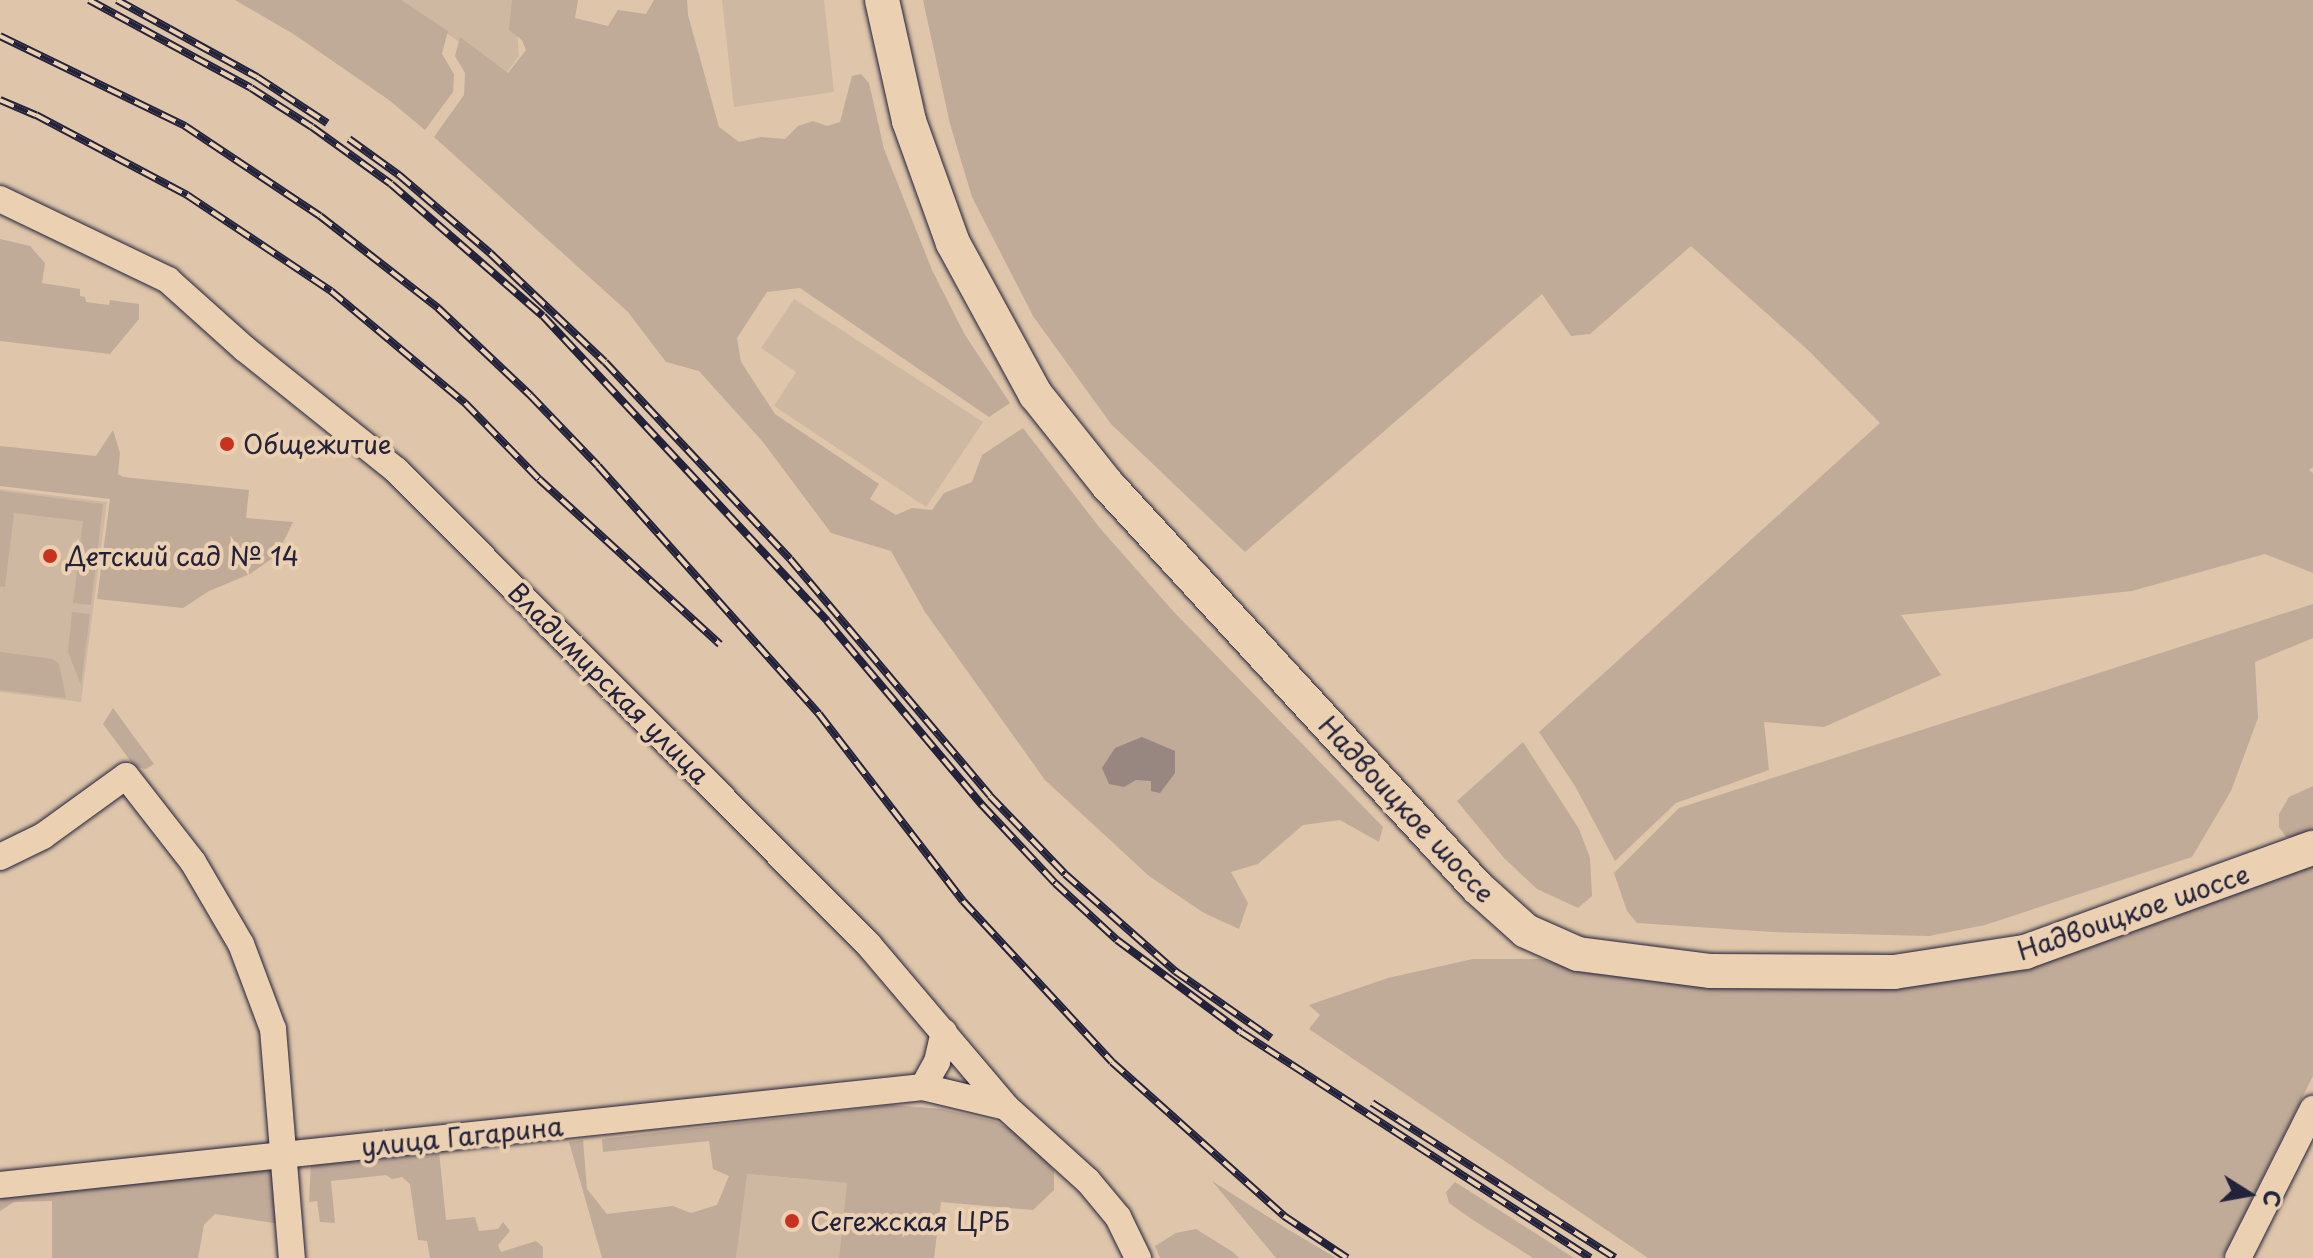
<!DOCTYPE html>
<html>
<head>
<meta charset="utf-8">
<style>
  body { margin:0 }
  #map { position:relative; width:2313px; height:1258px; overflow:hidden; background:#dfc6ab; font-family:"Playpen Sans",sans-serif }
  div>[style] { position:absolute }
  .built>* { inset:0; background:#cfb8a1 }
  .green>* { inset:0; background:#c0aa98 }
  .water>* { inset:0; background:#978780 }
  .roads { filter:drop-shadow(0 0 2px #22223b) drop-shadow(0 0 2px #22223b) }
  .minor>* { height:26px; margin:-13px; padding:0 13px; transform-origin:13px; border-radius:13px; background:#ebd0b2 }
  .major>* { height:34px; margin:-17px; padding:0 17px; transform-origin:17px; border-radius:17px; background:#ebd0b2 }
  .rail>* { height:8px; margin-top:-4px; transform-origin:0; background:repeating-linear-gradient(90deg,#ebd0b2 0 15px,#22223b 0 30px); box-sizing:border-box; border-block:2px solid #22223b }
  .dots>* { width:22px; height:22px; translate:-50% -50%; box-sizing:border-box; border:4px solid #ebd0b2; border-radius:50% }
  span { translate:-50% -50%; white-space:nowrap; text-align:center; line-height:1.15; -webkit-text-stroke:8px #ebd0b2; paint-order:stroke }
  .poi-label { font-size:26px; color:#22223b }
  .left { translate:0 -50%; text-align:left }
  .street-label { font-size:26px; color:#22223b }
  .north { position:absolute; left:2209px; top:1154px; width:80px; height:80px; -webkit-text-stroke:6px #ebd0b2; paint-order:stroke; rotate:101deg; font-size:22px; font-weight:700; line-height:32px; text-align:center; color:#22223b }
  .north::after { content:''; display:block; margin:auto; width:28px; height:36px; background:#22223b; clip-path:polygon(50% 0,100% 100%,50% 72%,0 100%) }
</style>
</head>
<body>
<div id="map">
  <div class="built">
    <div style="clip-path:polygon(398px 0,515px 0,519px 56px,506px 74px)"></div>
    <div style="clip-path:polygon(722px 0,824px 0,834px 92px,734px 107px)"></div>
    <div style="clip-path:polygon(794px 299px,983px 422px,926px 507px,774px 406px,796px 372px,761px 348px)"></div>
    <div style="clip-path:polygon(0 489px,107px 502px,81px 702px,0 692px)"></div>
    <div style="clip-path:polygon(746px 1174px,847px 1183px,839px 1258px,736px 1258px)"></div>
  </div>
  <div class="green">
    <div style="clip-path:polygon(235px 0,401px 0,448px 31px,442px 54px,454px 74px,453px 92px,425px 130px,389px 100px,295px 35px)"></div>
    <div style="clip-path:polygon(512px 0,578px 0,575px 18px,608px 26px,618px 10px,646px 14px,654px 0,687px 0,688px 15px,719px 127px,739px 142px,761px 137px,785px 139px,798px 126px,813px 121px,827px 126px,840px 122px,852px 76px,861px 74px,869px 83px,884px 149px,932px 270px,965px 335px,1010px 403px,989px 417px,800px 288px,767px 292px,737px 338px,741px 362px,775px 414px,879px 484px,870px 499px,896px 515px,912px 508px,932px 510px,944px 493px,972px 482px,982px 455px,1023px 428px,1099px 527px,1173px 611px,1383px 827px,1379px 842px,1340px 820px,1303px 825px,1258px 864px,1231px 872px,1248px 903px,1239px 929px,1204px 913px,1149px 876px,1045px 780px,925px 612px,891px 551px,831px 533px,763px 442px,699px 371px,666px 362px,628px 312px,434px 137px,464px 95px,465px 73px,455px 56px,460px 37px,508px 73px,526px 50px,522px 40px,509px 30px)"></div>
    <div style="clip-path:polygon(923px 0,2313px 0,2313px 467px,2309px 470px,2313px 473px,2313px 573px,2265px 554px,2132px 591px,1901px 615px,1941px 675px,1824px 727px,1764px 722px,1769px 770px,1676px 803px,1615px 861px,1575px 786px,1539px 732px,1880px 423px,1809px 351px,1691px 246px,1590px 334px,1571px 336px,1542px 294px,1245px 552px,1111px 424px,1033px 316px,972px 197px,950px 124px)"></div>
    <div style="clip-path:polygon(0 239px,30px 246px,45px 263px,42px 283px,80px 289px,80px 296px,85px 297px,86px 302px,109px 305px,110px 300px,139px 304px,139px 319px,110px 354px,0 341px)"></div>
    <div style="clip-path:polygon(113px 430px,120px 453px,118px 474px,123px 477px,249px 490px,246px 518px,293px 522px,277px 555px,250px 574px,209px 591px,183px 608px,97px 599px,110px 499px,0 486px,0 446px,96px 456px)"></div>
    <div style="clip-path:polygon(0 491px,103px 504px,91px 605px,73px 603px,83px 521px,14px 513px,5px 587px,0 586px)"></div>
    <div style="clip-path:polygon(2313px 604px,2313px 638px,2255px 662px,2258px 718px,2231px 791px,2192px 857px,1985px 925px,1929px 936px,1773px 932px,1637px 923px,1627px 911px,1614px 873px,1679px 808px)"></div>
    <div style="clip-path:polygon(72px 612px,90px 614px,81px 685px,68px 652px)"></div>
    <div style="clip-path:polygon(0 652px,53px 659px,59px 664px,66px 698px,0 690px)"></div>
    <div style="clip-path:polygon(113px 708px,154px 764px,146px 769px,135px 767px,103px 724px)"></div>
    <div style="clip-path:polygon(1523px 742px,1579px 829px,1590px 858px,1592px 896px,1578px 908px,1537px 889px,1504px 858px,1457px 801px)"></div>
    <div style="clip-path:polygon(2313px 786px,2313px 833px,2299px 838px,2286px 837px,2279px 827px,2279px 814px,2289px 797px)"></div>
    <div style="clip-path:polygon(2313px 865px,2313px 1076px,2222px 1258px,1648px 1258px,1309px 1029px,1320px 1015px,1309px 1005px,1388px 978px,1473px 959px,1540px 959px,1591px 973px,1864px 983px,1933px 981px,2001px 973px,2064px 955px)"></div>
    <div style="clip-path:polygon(892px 1105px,942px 1109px,994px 1121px,1029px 1138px,1054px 1171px,1054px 1190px,1033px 1210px,941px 1202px,934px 1258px,839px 1258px,847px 1183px,747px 1174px,736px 1258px,602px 1258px,569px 1142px,583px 1140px,587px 1189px,607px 1214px,673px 1206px,691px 1213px,717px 1205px,729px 1176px,713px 1169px,709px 1141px,603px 1152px,602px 1139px)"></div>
    <div style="clip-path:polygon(439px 1151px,446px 1220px,475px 1217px,479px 1231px,498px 1229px,503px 1222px,510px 1231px,498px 1245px,501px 1252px,536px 1241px,543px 1247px,543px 1258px,430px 1258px,427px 1241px,418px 1240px,410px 1184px,402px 1177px,392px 1179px,386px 1175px,331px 1181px,335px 1223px,320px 1222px,317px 1201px,309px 1202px,311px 1162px)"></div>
    <div style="clip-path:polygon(268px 1169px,274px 1175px,280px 1224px,215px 1214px,204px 1225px,198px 1258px,52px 1258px,52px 1201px,14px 1202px,0 1211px,0 1191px)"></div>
    <div style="clip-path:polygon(1212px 1181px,1289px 1230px,1336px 1258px,1276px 1258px)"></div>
    <div style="clip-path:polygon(1455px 1182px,1574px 1258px,1533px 1258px,1470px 1218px,1449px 1203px,1446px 1192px)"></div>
    <div style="clip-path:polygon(1196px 1229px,1233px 1252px,1239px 1258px,1160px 1258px,1155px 1246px,1176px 1233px)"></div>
  </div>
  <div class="water">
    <div style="clip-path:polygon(1142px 737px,1175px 751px,1175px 773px,1160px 793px,1151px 791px,1151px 781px,1136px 780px,1124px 787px,1109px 784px,1102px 768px,1115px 748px)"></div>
  </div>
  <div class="roads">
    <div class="minor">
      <div style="left:0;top:199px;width:187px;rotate:25.7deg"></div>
      <div style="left:168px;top:280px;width:103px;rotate:41.9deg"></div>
      <div style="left:245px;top:349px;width:193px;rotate:38.7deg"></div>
      <div style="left:396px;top:470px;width:669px;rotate:45.12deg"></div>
      <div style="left:868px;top:944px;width:214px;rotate:49.7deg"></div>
      <div style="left:1006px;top:1107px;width:110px;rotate:42.1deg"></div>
      <div style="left:1088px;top:1181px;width:47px;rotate:50.2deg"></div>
      <div style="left:1118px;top:1217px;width:46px;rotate:64deg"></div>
      <div style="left:0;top:857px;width:48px;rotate:-26deg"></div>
      <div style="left:43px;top:836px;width:102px;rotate:-35.9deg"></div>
      <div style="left:126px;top:776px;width:109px;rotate:52.1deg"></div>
      <div style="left:193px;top:862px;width:95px;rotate:59.7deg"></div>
      <div style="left:241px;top:944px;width:91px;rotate:69.4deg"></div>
      <div style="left:273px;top:1029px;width:230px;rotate:85.3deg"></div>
      <div style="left:923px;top:1087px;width:29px;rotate:-61deg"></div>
      <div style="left:937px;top:1062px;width:31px;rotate:-77deg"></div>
      <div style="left:0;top:1185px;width:928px;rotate:-6.06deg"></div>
      <div style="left:923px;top:1087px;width:85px;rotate:13.5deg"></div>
      <div style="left:2238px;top:1258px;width:167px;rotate:-63.3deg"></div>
    </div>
    <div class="major">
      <div style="left:882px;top:0;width:124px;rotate:77.4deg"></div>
      <div style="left:909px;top:121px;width:130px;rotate:70.2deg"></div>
      <div style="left:953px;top:243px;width:173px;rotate:61.4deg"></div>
      <div style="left:1036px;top:395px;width:114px;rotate:51.4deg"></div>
      <div style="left:1107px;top:484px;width:547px;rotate:47.44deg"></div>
      <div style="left:1477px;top:887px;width:66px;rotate:41.9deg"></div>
      <div style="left:1526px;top:931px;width:57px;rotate:23.9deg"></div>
      <div style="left:1578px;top:954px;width:134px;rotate:7.3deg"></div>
      <div style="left:1711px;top:971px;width:183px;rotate:0.3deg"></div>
      <div style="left:1894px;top:972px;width:133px;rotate:-8.7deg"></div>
      <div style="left:2025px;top:952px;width:306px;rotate:-19.9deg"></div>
    </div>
  </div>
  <div class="rail">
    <div style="left:89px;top:0;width:184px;rotate:28.5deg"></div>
    <div style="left:251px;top:88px;width:72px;rotate:32.6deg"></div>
    <div style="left:312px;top:127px;width:97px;rotate:35.8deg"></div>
    <div style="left:391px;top:184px;width:201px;rotate:41deg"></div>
    <div style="left:543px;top:316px;width:417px;rotate:47deg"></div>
    <div style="left:827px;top:621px;width:241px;rotate:49.9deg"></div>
    <div style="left:982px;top:805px;width:107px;rotate:46.9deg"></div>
    <div style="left:1055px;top:883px;width:84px;rotate:42.6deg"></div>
    <div style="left:1117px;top:940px;width:154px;rotate:36.6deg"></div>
    <div style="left:1241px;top:1032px;width:416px;rotate:32.9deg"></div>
    <div style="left:117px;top:0;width:160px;rotate:28.8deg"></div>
    <div style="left:257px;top:77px;width:84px;rotate:33.3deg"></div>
    <div style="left:0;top:36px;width:206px;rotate:25.9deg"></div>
    <div style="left:185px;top:126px;width:162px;rotate:33.7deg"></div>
    <div style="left:320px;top:216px;width:150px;rotate:37.9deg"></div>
    <div style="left:438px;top:308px;width:127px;rotate:43.4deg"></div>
    <div style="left:530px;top:395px;width:98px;rotate:46.2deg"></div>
    <div style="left:598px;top:466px;width:332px;rotate:48.3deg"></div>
    <div style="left:819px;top:714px;width:236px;rotate:52.4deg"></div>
    <div style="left:963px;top:901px;width:219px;rotate:47.2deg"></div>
    <div style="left:1112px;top:1062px;width:231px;rotate:41.8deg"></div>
    <div style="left:1284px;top:1216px;width:76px;rotate:33.7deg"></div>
    <div style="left:0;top:100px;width:39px;rotate:23deg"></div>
    <div style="left:36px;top:115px;width:171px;rotate:27.9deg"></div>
    <div style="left:187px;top:195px;width:173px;rotate:33.7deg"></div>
    <div style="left:331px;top:291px;width:175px;rotate:39.9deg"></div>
    <div style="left:465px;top:403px;width:106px;rotate:45.8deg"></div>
    <div style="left:539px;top:479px;width:245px;rotate:42.4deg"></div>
    <div style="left:349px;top:139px;width:62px;rotate:35.8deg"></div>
    <div style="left:399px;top:175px;width:120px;rotate:40.6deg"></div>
    <div style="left:490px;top:253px;width:158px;rotate:43.5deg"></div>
    <div style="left:605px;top:362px;width:270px;rotate:46.8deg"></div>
    <div style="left:790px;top:559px;width:310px;rotate:49.8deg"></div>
    <div style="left:990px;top:796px;width:108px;rotate:46.1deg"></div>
    <div style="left:1065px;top:874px;width:147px;rotate:41.4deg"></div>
    <div style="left:1175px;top:971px;width:117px;rotate:34.9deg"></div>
    <div style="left:1372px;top:1103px;width:288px;rotate:32.5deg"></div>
  </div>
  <div class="dots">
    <div style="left:227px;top:444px;background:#c8321e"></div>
    <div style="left:50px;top:556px;background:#c8321e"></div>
    <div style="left:792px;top:1221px;background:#c8321e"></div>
  </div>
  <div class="poi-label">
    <span class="left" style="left:243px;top:444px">Общежитие</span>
    <span class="left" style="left:66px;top:556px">Детский сад № 14</span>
    <span class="left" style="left:810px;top:1221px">Сегежская ЦРБ</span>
  </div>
  <div class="street-label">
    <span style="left:609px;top:683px;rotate:45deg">Владимирская улица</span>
    <span style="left:1407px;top:809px;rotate:47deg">Надвоицкое шоссе</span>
    <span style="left:2133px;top:912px;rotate:-19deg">Надвоицкое шоссе</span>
    <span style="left:462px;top:1136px;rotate:-6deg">улица Гагарина</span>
  </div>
  <div class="north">С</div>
</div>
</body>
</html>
